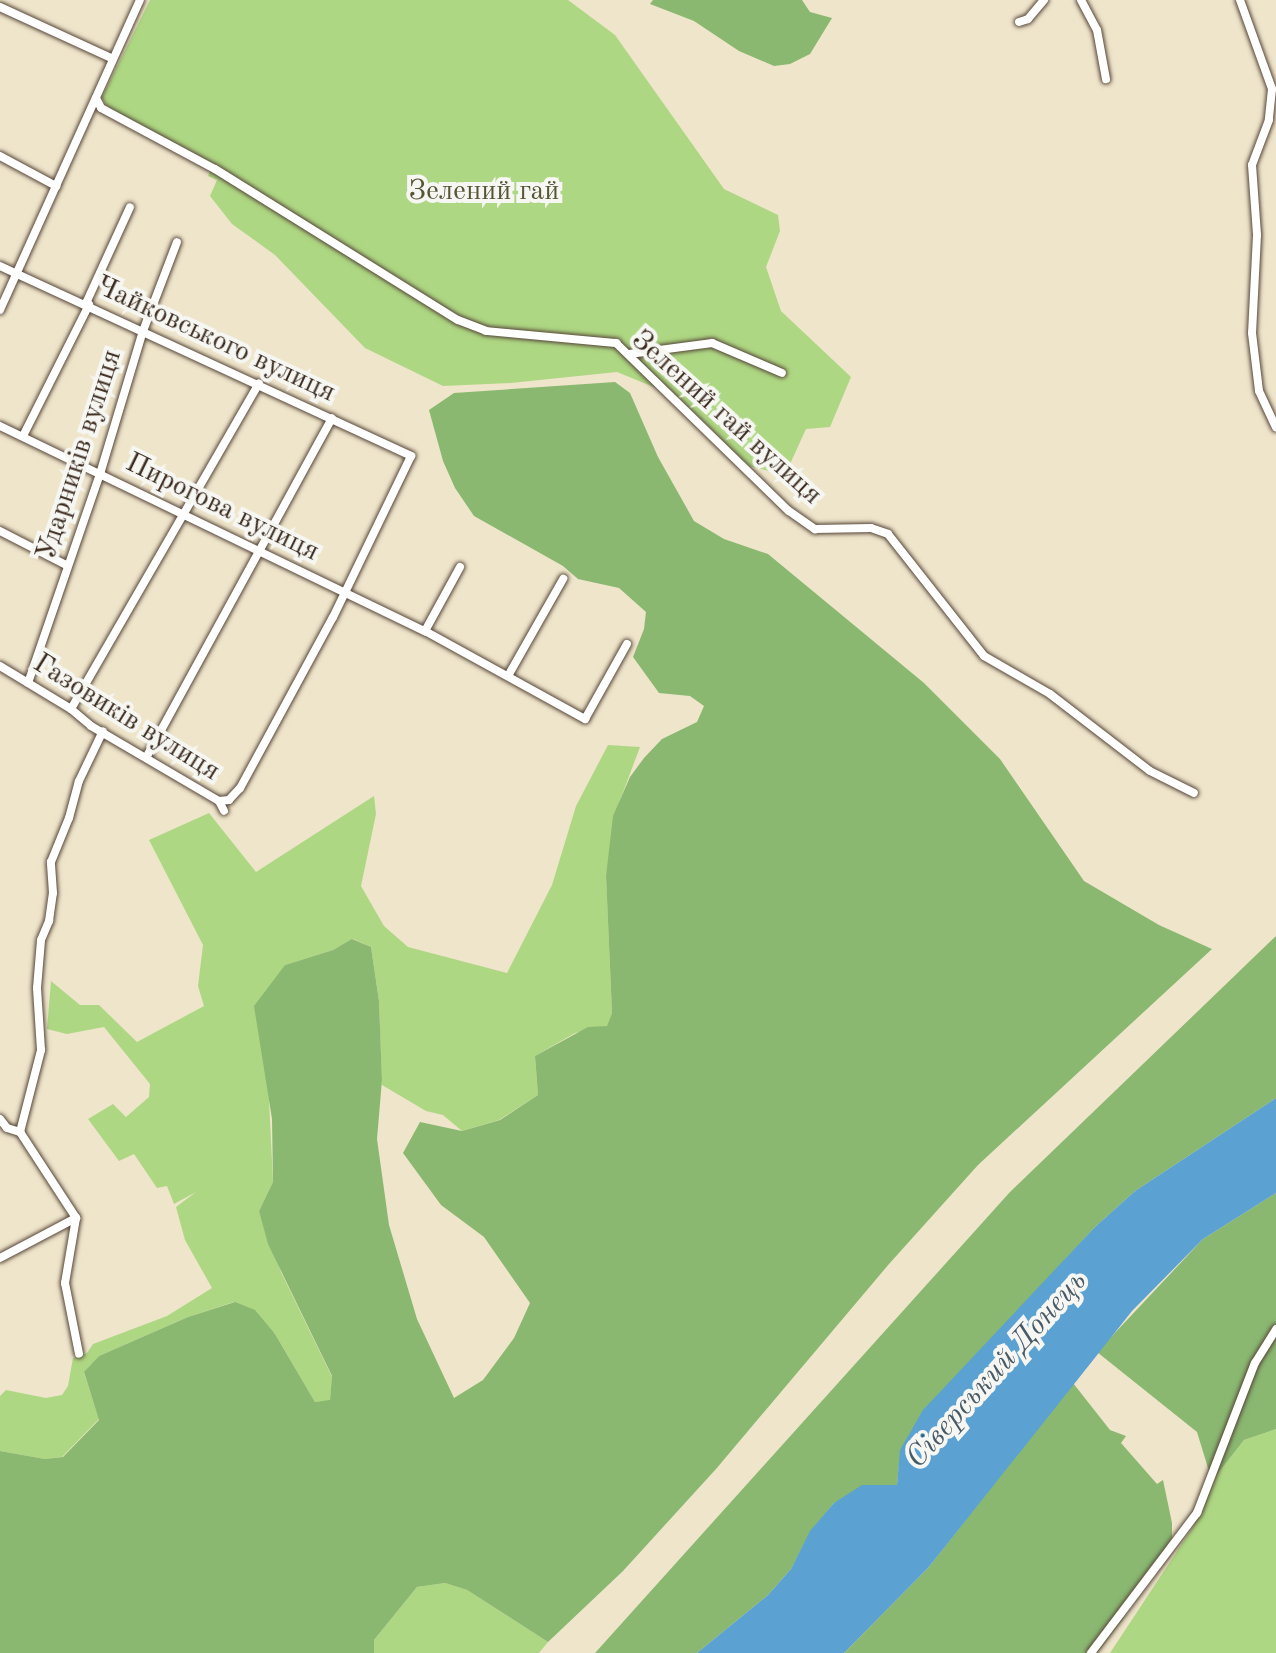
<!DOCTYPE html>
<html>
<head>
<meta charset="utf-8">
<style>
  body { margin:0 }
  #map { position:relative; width:1276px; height:1653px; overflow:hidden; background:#efe5cb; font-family:"Old Standard TT",serif }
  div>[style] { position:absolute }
  .green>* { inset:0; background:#aed783 }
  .forest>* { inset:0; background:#8ab871 }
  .water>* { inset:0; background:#5ba1d1 }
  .roads { filter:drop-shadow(0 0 2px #564638) drop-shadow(0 0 2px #564638) }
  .street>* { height:8px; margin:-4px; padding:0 4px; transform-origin:4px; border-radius:4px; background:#fff }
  span { translate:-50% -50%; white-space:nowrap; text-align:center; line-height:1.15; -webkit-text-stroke:8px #f6f6f2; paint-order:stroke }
  .park-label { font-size:28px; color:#585537 }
  .street-label { font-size:28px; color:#3b2a1e }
  .water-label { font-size:30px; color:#485a66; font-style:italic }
</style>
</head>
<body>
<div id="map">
  <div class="green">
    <div style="clip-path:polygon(150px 0,568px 0,615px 35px,724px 189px,778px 215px,780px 231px,766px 267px,781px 311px,851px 377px,830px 427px,806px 429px,785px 475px,749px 466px,678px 397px,617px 372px,511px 383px,443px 386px,365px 348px,275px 255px,232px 224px,210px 196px,217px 180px,208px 176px,213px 164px,111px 111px,105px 103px,102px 97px)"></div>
    <div style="clip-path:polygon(608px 745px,640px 747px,619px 803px,606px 876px,612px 1013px,607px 1027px,575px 1033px,535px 1056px,538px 1095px,499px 1120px,462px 1131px,443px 1115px,426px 1111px,382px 1085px,379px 1001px,371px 947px,353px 939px,333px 950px,285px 965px,268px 1079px,273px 1182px,259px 1211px,281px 1272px,332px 1377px,330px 1401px,315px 1402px,275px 1334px,234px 1302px,188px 1317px,99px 1356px,84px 1373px,99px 1419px,62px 1457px,45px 1459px,0 1451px,0 1396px,6px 1390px,46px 1398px,62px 1395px,68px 1386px,73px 1358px,87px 1353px,93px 1344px,167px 1316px,212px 1288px,185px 1240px,176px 1207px,196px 1192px,174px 1204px,167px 1186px,157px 1188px,134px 1154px,119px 1161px,88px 1119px,113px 1104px,126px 1117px,149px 1097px,150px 1084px,104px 1027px,67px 1034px,47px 1029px,51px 981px,80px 1005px,99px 1005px,137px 1042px,204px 1006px,198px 986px,203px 945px,149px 840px,209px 813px,256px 872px,374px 796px,376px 814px,361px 886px,384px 926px,408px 947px,507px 973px,552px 885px,576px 806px)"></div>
    <div style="clip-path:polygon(1276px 1429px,1276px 1653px,1110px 1653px,1193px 1527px,1212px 1481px,1244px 1440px)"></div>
    <div style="clip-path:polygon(445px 1583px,467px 1590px,548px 1642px,539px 1653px,374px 1653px,374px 1640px,417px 1587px)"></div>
  </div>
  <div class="forest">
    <div style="clip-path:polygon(653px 0,802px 0,810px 12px,832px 18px,810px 54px,790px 64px,774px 66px,739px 51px,694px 21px,650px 4px)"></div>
    <div style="clip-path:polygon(615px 382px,630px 393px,658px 457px,694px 521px,724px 539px,768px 554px,924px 683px,1000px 759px,1084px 881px,1159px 925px,1212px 949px,978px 1165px,889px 1264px,716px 1469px,623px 1571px,548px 1642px,467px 1590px,445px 1583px,417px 1587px,374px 1640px,374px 1653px,0 1653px,0 1451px,45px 1459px,63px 1457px,99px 1420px,84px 1372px,99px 1356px,188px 1317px,235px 1302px,255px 1310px,275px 1334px,315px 1402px,330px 1400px,332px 1376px,268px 1244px,259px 1211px,273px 1182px,272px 1119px,254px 1006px,285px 965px,333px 950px,352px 939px,371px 947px,379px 1001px,382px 1080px,377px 1139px,389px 1225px,417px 1319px,454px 1398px,483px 1380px,514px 1338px,530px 1303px,484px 1237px,441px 1205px,403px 1153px,420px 1122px,462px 1131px,500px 1120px,538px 1095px,535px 1056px,588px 1027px,607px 1026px,612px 1013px,606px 876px,613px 816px,630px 777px,644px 758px,662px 739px,697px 722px,704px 706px,690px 696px,659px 693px,633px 657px,644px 629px,646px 612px,619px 588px,578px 579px,563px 566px,474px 516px,455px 488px,443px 461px,429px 410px,454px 393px)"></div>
    <div style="clip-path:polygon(1276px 936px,1276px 1098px,1135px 1191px,1095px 1227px,993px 1338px,899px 1465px,897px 1485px,834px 1503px,811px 1531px,791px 1569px,768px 1595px,697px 1653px,595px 1653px,1010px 1192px)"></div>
    <div style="clip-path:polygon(1276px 1193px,1276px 1429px,1244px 1440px,1212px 1481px,1197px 1432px,1097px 1352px,1203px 1239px)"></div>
    <div style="clip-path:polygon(1073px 1383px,1110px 1430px,1126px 1436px,1121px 1443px,1157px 1484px,1163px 1480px,1172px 1523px,1172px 1538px,1122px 1620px,1097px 1653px,844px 1653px,928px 1568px)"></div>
  </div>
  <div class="water">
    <div style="clip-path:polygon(1276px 1098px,1276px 1193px,1203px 1239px,1132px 1311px,928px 1568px,844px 1653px,697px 1653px,768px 1595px,791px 1569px,810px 1531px,834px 1503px,862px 1485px,897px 1485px,900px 1450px,923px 1410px,1095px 1227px,1135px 1191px)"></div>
  </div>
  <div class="roads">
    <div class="street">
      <div style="left:1081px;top:0;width:34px;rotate:62deg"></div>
      <div style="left:1097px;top:30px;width:50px;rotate:79.6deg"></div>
      <div style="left:1240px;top:0;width:95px;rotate:70.2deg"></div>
      <div style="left:1272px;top:89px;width:31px;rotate:96deg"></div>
      <div style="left:1269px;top:120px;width:48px;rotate:110.7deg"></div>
      <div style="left:1252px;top:165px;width:70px;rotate:85.9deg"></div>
      <div style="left:1257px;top:235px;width:98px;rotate:92.9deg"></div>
      <div style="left:1252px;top:333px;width:58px;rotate:83.1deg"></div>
      <div style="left:1259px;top:391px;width:40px;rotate:65deg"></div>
      <div style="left:0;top:7px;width:122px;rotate:24.7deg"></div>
      <div style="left:1019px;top:22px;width:9px;rotate:-18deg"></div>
      <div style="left:1028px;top:19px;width:25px;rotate:-50deg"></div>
      <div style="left:96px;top:98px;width:11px;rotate:63deg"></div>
      <div style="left:101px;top:108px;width:129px;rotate:28.2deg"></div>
      <div style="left:215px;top:169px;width:286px;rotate:31.9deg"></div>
      <div style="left:458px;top:320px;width:30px;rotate:21deg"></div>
      <div style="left:486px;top:331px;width:131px;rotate:5.3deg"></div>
      <div style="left:616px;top:343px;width:241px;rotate:44.2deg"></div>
      <div style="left:789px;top:511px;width:32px;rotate:35deg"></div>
      <div style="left:815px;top:529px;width:56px;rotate:-1deg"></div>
      <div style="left:871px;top:528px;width:18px;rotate:19deg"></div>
      <div style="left:888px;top:534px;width:155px;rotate:51.8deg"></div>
      <div style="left:984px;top:656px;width:76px;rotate:29.9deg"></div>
      <div style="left:1050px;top:694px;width:126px;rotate:37.6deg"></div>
      <div style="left:1150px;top:771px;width:49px;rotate:26.6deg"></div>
      <div style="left:0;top:156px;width:64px;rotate:28.2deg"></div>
      <div style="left:0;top:266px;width:453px;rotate:24.8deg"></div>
      <div style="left:411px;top:456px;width:179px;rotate:115.8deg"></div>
      <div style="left:333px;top:617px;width:195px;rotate:118.5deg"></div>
      <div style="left:240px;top:788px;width:16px;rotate:133deg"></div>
      <div style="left:229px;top:800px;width:10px;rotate:174deg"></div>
      <div style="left:0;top:310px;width:340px;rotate:-65.7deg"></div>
      <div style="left:629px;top:354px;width:84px;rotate:-7.5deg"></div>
      <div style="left:712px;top:343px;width:76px;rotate:23.2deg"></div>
      <div style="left:0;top:426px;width:472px;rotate:25.8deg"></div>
      <div style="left:425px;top:631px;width:183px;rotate:28.8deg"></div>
      <div style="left:585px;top:719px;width:86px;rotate:-60.8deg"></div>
      <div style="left:23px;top:436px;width:147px;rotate:-63.3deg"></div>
      <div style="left:89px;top:305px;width:4px;rotate:-117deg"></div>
      <div style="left:87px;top:301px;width:103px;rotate:-65.4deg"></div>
      <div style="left:0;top:531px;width:76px;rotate:27.2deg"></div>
      <div style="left:425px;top:631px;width:73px;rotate:-61.3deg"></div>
      <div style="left:0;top:666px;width:83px;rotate:31.2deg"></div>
      <div style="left:71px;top:709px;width:26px;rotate:40deg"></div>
      <div style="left:91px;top:726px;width:148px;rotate:30.4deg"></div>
      <div style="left:219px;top:801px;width:11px;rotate:63deg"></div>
      <div style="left:508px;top:676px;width:112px;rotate:-60.4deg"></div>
      <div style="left:28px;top:683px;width:221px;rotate:-71deg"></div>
      <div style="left:100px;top:474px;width:149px;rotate:-73.3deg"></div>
      <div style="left:143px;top:331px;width:95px;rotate:-69.1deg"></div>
      <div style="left:71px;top:709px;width:376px;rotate:-60deg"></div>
      <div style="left:147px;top:756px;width:385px;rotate:-61.3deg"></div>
      <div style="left:0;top:1119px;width:11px;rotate:52deg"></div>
      <div style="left:7px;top:1128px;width:14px;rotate:17deg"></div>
      <div style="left:20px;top:1132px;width:103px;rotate:56.9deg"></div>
      <div style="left:76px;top:1218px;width:66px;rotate:99.6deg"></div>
      <div style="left:65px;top:1283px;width:72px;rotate:78.8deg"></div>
      <div style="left:20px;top:1132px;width:85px;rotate:-75.6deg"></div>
      <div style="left:41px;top:1050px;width:62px;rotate:-93.7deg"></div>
      <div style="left:37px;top:988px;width:48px;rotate:-85.2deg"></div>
      <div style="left:41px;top:940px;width:21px;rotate:-67deg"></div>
      <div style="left:49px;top:921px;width:28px;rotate:-82deg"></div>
      <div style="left:53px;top:893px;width:31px;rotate:-94deg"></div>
      <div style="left:51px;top:862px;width:48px;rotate:-67.8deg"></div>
      <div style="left:69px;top:818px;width:38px;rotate:-75deg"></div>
      <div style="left:79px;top:781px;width:55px;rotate:-64.4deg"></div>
      <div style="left:0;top:1258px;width:86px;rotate:-27.8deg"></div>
      <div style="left:1091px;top:1653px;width:176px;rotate:-52.9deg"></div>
      <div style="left:1197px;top:1513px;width:161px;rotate:-68.9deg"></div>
      <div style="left:1255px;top:1363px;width:40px;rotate:-58deg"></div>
    </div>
  </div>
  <div class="park-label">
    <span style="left:484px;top:192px">Зелений гай</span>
  </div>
  <div class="street-label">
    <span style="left:215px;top:340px;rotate:25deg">Чайковського вулиця</span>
    <span style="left:726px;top:418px;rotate:42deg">Зелений гай вулиця</span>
    <span style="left:80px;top:455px;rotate:-72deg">Ударників вулиця</span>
    <span style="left:222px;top:508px;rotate:26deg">Пирогова вулиця</span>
    <span style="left:126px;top:718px;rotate:32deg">Газовиків вулиця</span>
  </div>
  <div class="water-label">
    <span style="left:997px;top:1370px;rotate:-48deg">Сіверський Донець</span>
  </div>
</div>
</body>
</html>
